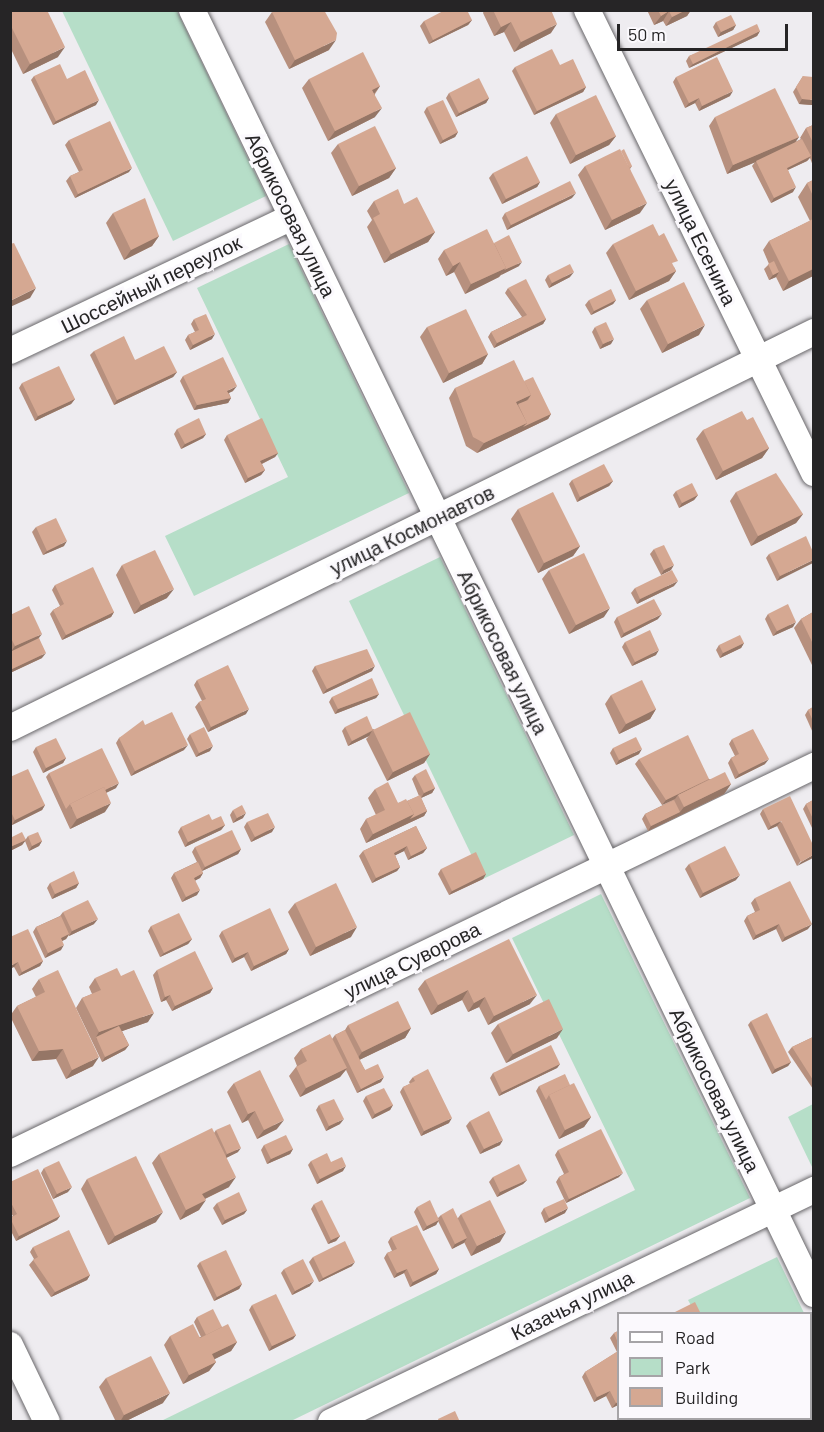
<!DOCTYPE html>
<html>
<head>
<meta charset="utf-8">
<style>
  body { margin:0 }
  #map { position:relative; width:824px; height:1432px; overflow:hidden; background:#eeecf0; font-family:Barlow,sans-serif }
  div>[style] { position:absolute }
  .green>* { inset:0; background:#b6dec8 }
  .roads { filter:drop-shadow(0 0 2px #69676a) drop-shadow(0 0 2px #69676a) }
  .minor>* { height:26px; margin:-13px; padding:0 13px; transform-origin:13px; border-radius:13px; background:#fff }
  .wall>* { inset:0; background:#b7907e }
  .shaded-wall>* { inset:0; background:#957666 }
  .building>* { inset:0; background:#d5a892 }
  span { translate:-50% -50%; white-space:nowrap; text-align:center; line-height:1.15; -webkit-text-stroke:6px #fbf9fd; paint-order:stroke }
  .street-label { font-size:20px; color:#262526 }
  .frame { position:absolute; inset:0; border:12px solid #262526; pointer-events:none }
  .legend { position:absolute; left:617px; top:1312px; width:195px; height:108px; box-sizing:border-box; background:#fbf9fd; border:2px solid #a6a4a7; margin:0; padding:8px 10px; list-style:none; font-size:18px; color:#262526 }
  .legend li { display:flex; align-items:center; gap:12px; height:30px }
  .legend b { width:30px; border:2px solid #a6a4a7 }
  .scale { position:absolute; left:617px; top:24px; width:171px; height:27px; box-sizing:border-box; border:3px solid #262526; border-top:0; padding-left:8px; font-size:18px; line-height:21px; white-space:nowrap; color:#262526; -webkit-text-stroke:4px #fbf9fd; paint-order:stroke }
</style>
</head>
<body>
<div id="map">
  <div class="green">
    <div style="clip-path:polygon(62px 11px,177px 11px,266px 196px,173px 241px)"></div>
    <div style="clip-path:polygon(289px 244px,409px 493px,194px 596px,165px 536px,288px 477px,197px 288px)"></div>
    <div style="clip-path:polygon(440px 557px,574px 835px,483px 879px,349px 601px)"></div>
    <div style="clip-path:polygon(601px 894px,750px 1198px,291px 1421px,159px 1422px,635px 1190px,512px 938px)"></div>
    <div style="clip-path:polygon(813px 1104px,813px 1169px,788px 1117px)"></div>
    <div style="clip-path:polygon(777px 1257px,804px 1313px,695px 1313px,688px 1300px)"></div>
    <div style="clip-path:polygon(813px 1355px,813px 1421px,751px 1421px,810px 1418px)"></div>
  </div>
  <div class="roads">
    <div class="minor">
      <div style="left:192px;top:10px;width:1427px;rotate:64.15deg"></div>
      <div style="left:587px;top:10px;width:516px;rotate:63.88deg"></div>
      <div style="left:10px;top:351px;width:312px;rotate:-25.4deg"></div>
      <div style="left:10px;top:728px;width:896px;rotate:-26.22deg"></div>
      <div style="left:10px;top:1154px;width:893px;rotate:-25.76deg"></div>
      <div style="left:10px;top:1345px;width:85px;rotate:64.3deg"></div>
      <div style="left:331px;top:1422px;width:536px;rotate:-25.66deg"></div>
    </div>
  </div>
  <div class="wall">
    <div style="clip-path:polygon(10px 10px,58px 57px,23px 74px,10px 47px)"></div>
    <div style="clip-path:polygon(484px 10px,551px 10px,551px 33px,514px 52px,504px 32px,494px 36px,483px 13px)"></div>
    <div style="clip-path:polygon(647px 10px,691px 10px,687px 16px,666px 26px,663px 21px,654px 25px)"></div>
    <div style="clip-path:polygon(272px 12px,329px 50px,289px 69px,265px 22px)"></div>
    <div style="clip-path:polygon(472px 20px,468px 25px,429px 44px,420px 26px,424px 21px)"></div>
    <div style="clip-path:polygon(716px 22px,736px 25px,733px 30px,718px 37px,713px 27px)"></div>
    <div style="clip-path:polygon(760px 31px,757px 36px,689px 68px,686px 61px,689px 56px)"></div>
    <div style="clip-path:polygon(560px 65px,586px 87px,583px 92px,534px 115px,512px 71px,515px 67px)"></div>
    <div style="clip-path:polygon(34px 76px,67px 79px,96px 105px,53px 125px,31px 80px)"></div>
    <div style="clip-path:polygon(803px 76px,812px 105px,799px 104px,793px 92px)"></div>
    <div style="clip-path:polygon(676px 77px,730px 96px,699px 111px,695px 103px,685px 108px,673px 82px)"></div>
    <div style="clip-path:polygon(309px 79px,380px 86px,375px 94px,375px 117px,328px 141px,302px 88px)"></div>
    <div style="clip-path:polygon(449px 93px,489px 98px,486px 103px,456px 117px,446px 98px)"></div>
    <div style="clip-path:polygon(427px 107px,458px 132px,455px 137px,440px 144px,424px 112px)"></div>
    <div style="clip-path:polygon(556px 114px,616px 136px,609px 145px,570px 164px,550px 123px)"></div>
    <div style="clip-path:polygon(715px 117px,799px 137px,795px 142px,801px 139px,800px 138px,806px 128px,813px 125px,813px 166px,810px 158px,807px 161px,788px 170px,793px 192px,771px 203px,752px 166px,755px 162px,727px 174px,709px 126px)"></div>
    <div style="clip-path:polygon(69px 140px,129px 172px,75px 198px,66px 181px,70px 176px,79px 172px,65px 145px)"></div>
    <div style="clip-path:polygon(338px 144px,396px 168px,389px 178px,352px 196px,331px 153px)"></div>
    <div style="clip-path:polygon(585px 166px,632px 166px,630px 169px,640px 213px,605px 230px,578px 175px)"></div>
    <div style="clip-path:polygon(493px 173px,540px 182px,537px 187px,502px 204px,489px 178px)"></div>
    <div style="clip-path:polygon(813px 180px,813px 276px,783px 291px,776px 277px,769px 280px,764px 269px,769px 264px,763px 250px,769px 241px,810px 221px,798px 197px,807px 183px)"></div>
    <div style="clip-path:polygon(572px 198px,507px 230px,502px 218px,505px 213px)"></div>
    <div style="clip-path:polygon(374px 201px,404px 204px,435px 232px,428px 242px,384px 263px,367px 227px,372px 220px,367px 211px)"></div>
    <div style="clip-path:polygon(113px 213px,159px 236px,152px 246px,124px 260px,106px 223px)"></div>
    <div style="clip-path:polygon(494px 243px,519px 266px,501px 275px,499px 277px,465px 294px,454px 272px,446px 276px,438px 259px,444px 250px)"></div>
    <div style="clip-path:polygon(613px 244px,674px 267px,676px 271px,669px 281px,629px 300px,606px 253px)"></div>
    <div style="clip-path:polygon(548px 275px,570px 277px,549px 288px,545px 280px)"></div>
    <div style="clip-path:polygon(508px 288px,546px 319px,543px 324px,494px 348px,488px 337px,491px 332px,522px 317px,505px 293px)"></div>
    <div style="clip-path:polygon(589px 300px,616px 300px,613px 304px,591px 315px,585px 305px)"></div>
    <div style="clip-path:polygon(647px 300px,699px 335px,662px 353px,640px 309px)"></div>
    <div style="clip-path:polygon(194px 319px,212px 339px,190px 350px,185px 340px,188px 335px,195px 332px,191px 324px)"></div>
    <div style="clip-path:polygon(427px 327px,488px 354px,482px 364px,443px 383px,420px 337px)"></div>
    <div style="clip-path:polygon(595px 327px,611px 344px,600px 349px,592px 332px)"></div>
    <div style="clip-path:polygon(94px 351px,135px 360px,177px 372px,173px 377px,114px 405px,90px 355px)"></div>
    <div style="clip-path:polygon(183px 376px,233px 391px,229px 393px,231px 398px,228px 403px,194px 410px,180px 381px)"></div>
    <div style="clip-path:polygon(524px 381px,551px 414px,548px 419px,477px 453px,466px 446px,449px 398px,455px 388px)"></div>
    <div style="clip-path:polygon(22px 383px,75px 399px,71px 404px,35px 421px,19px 388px)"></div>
    <div style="clip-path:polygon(747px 420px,769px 448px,762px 458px,716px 480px,696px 439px,703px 430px)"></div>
    <div style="clip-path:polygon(177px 429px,206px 434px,203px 438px,181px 449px,174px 434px)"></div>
    <div style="clip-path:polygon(227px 435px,278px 453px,275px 457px,262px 464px,265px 470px,261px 475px,245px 483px,224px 440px)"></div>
    <div style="clip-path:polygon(572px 480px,613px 481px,609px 486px,577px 502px,569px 484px)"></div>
    <div style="clip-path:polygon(676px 491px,698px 495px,694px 500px,679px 508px,673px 495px)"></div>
    <div style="clip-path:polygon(736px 492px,803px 514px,796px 523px,751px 546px,730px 501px)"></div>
    <div style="clip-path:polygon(518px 509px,580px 546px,573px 556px,538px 573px,511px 519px)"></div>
    <div style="clip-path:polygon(36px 527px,64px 546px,43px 555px,32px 532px)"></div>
    <div style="clip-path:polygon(654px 549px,671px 570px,661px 575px,650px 554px)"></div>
    <div style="clip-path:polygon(813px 552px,777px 581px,766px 558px,769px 554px)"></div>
    <div style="clip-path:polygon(122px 565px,167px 598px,134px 614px,116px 575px)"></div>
    <div style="clip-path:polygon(549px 570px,604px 617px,569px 634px,542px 579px)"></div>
    <div style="clip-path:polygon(55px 585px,114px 612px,111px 617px,62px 640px,50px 614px,53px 610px,60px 606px,52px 590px)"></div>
    <div style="clip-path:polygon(674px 586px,637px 604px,631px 593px,635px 588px)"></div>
    <div style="clip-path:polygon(813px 612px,813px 664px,812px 665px,794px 628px,801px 619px)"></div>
    <div style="clip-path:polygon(768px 614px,793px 627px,773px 636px,765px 619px)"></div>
    <div style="clip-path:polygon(10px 615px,39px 638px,42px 658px,10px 673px)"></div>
    <div style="clip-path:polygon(617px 617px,658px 619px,621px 638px,614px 622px)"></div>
    <div style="clip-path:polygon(625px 642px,656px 655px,632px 666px,622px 647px)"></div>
    <div style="clip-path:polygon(744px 643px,741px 648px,720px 658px,716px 650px,719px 645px)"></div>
    <div style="clip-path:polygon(315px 666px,372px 671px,323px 694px,312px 671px)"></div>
    <div style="clip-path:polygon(197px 680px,246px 714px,208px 732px,195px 707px,199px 702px,202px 701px,194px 685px)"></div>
    <div style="clip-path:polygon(379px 694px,376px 698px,335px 714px,329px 702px,332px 697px)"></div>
    <div style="clip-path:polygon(611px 695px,656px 709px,650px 719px,619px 734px,605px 704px)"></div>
    <div style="clip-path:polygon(813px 707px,813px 733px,805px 715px,808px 710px)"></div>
    <div style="clip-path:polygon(145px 725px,184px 750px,131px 776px,116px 743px,119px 738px)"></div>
    <div style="clip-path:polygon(345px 727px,373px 729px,430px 754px,424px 763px,387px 781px,366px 739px,369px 736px,348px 746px,342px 731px)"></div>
    <div style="clip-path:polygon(190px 734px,210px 751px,196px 757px,187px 739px)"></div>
    <div style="clip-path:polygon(732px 739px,765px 764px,735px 779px,728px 763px,731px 758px,735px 756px,729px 744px)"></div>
    <div style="clip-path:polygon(36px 747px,66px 758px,63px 763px,43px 773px,33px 752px)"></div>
    <div style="clip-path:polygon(613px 748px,639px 754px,616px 765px,610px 753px)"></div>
    <div style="clip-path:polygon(639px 759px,709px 779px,731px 784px,724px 794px,648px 831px,642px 819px,645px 814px,675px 799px,662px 805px,635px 764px)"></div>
    <div style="clip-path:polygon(49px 773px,116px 788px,106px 793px,105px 812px,70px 829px,46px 777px)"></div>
    <div style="clip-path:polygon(415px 775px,435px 788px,432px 793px,421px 798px,427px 811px,424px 816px,366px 843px,360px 829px,366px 819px,376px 815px,368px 798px,375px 789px,398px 803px,407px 801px,419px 796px,412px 779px)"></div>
    <div style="clip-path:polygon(10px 777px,45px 805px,42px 810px,12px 825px,10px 822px)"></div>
    <div style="clip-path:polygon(813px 800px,813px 830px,803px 809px,806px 804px)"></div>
    <div style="clip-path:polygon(763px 809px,813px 845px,797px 866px,777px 826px,768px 830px,760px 814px)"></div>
    <div style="clip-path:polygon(233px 810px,243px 818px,233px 823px,230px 815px)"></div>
    <div style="clip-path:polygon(212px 820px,225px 825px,221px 830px,185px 847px,178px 832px,181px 827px)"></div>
    <div style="clip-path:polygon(247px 822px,272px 832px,251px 842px,244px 827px)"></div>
    <div style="clip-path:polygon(416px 826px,427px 848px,423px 853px,408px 860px,404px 851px,395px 855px,400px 867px,397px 871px,372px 883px,359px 856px,363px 851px)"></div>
    <div style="clip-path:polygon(28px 836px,42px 841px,39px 846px,29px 851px,25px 841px,22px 845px,10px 851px,10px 838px,26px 839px)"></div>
    <div style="clip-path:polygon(195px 847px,241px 849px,238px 854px,202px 871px,203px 873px,200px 878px,195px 880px,197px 895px,182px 902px,171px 878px,174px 873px,197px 862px,192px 852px)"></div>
    <div style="clip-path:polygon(689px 864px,736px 880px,700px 898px,685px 869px)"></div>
    <div style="clip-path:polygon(441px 869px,486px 874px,483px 879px,449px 895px,438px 874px)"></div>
    <div style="clip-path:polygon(50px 883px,79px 883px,76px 888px,52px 899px,47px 888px)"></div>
    <div style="clip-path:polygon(755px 898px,808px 929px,782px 942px,776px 929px,753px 940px,744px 921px,747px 916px,755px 912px,751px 903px)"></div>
    <div style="clip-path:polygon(295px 903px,351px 937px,310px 956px,288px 912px)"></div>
    <div style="clip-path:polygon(63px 912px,94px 924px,69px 936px,69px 935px,66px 939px,62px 941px,61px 950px,45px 958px,33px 932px,36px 927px,60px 916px)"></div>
    <div style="clip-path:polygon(151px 926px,192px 939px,188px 944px,160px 957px,148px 931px)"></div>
    <div style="clip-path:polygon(222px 931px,289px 949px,286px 954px,251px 971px,244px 957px,232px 963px,219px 936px)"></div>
    <div style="clip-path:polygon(10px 937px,43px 961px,40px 966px,19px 976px,14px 967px)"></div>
    <div style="clip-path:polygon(157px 970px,213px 988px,210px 993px,172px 1011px,166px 1000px,161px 1002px,153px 975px)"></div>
    <div style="clip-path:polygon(95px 978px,148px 1022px,122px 1031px,129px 1045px,125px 1050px,102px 1062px,76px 1008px,82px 998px,92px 994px,89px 987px)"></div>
    <div style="clip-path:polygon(39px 979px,93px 1066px,66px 1079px,56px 1059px,32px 1061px,10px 1016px,17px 1006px,36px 997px,32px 989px)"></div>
    <div style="clip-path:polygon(425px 980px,530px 1004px,488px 1025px,479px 1007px,468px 1012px,462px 1000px,431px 1015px,418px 989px)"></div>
    <div style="clip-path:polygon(751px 1021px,791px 1062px,788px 1066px,772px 1074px,748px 1025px)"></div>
    <div style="clip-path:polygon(498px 1024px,557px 1038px,506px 1063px,491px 1033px)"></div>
    <div style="clip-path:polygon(348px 1025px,411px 1028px,405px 1038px,359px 1060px,365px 1070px,381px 1082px,357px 1093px,346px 1070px,340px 1077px,300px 1097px,289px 1076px,296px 1067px,297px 1066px,294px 1058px,301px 1049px,332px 1039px,335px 1035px,345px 1030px)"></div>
    <div style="clip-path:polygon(813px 1037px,813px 1089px,788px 1052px,792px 1047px)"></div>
    <div style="clip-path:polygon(560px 1064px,557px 1068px,499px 1096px,490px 1078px,493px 1073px)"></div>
    <div style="clip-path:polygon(413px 1077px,449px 1123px,421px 1136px,400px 1092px,403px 1087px,410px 1084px,409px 1082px)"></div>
    <div style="clip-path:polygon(234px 1083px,277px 1129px,257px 1139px,248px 1120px,242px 1123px,227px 1092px)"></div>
    <div style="clip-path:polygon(570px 1085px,591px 1117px,584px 1127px,559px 1139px,536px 1091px,539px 1086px)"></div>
    <div style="clip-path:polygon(366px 1096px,393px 1105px,390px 1110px,372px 1119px,363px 1101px)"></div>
    <div style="clip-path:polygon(319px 1105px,340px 1124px,326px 1131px,316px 1110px)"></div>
    <div style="clip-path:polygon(470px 1121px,500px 1145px,480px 1154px,466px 1126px)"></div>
    <div style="clip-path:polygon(216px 1130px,238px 1152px,226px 1158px,229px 1187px,205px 1199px,199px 1210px,180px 1220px,152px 1163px,159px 1154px,214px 1133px)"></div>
    <div style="clip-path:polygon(264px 1145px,293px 1149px,290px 1154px,267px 1164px,261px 1150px)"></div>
    <div style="clip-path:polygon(558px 1150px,619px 1177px,566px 1203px,556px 1182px,559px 1177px,564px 1174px,555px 1155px)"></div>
    <div style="clip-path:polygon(311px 1161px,331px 1162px,343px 1171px,317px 1184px,308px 1165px)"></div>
    <div style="clip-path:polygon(44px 1168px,68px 1192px,53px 1199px,41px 1173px)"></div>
    <div style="clip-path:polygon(493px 1177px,527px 1180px,523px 1184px,497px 1197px,489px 1182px)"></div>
    <div style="clip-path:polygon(87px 1179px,156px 1222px,108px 1245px,81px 1189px)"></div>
    <div style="clip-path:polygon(10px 1182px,60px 1216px,57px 1220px,16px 1241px,10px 1229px,10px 1217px,13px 1216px,10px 1212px)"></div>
    <div style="clip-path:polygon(217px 1203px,247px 1210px,244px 1214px,222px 1225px,213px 1208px)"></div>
    <div style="clip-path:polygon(314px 1204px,340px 1236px,336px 1241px,328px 1244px,311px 1209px)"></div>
    <div style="clip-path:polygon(417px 1207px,438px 1218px,441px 1215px,458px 1218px,461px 1214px,500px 1242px,471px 1256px,464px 1242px,452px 1249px,438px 1221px,436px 1225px,423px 1231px,414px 1212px)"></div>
    <div style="clip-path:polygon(544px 1208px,565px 1213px,545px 1223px,541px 1213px)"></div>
    <div style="clip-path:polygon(391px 1237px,439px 1269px,436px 1274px,410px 1287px,404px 1273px,394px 1278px,384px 1258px,387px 1253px,392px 1251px,388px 1242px)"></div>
    <div style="clip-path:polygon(33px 1247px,90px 1275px,87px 1280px,51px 1297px,29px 1265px,34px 1259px,30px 1252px)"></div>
    <div style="clip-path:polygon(313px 1257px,352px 1266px,319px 1282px,309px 1262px)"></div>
    <div style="clip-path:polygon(200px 1262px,242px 1284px,239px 1289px,214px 1301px,197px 1266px)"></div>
    <div style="clip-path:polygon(284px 1269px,310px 1286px,292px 1295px,281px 1273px)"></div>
    <div style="clip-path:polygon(252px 1305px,296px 1335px,293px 1339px,269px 1351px,249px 1310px)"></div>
    <div style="clip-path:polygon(197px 1317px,222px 1327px,237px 1342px,231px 1351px,214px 1359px,216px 1362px,209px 1371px,183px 1384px,164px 1345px,170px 1336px,201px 1337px,194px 1322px)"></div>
    <div style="clip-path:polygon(618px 1331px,618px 1405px,612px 1408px,606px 1396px,594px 1402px,582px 1377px,585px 1372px,617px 1352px,610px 1338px,614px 1333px)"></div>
    <div style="clip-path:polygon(106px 1378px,163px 1403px,124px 1422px,116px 1422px,99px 1387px)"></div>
    <div style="clip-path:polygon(675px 1419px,739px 1419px,739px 1420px,738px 1422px,677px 1422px)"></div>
  </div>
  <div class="shaded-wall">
    <div style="clip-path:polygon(686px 10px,691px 10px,687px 16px,666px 26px,672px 17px)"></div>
    <div style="clip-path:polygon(669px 11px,663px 21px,654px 25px,661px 16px)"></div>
    <div style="clip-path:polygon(472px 20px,468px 25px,429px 44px,433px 40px)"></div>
    <div style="clip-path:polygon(511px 22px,504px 32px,494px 36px,501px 27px)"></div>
    <div style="clip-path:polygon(557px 24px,551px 33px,514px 52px,521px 42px)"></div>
    <div style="clip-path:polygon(736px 25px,733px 30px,718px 37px,721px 32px)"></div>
    <div style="clip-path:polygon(760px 31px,757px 36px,689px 68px,693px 64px)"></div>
    <div style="clip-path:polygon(336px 40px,329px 50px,289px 69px,295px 60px)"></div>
    <div style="clip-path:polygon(65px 47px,58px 57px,23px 74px,30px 64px)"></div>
    <div style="clip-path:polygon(380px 86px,373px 95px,372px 90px)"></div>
    <div style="clip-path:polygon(586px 87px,583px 92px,534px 115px,537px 111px)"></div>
    <div style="clip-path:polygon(733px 91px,730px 96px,699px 111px,702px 106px)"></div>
    <div style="clip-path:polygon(489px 98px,486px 103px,456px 117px,459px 113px)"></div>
    <div style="clip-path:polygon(699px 98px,695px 103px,685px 108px,689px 103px)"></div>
    <div style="clip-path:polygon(802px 99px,813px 100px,813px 102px,812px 105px,799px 104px)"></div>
    <div style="clip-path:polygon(99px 100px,96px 105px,53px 125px,56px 121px)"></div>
    <div style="clip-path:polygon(382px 108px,375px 117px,328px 141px,335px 131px)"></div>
    <div style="clip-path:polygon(458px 132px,455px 137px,440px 144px,443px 140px)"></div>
    <div style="clip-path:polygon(616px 136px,609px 145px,570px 164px,576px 155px)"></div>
    <div style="clip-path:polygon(799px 137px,792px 147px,727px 174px,733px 165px)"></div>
    <div style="clip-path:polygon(811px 156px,807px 161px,783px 172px,787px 168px)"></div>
    <div style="clip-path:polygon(132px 168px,129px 172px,75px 198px,78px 194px)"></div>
    <div style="clip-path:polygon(396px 168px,389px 178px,352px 196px,359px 186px)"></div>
    <div style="clip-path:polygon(540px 182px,537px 187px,502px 204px,506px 199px)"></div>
    <div style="clip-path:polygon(796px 187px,793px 192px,771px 203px,774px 198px)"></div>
    <div style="clip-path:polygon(576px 193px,572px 198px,507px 230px,511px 225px)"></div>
    <div style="clip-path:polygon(647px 203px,640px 213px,605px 230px,612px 220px)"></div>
    <div style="clip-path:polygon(435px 232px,428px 242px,384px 263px,391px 254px)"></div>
    <div style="clip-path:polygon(159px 236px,152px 246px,124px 260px,131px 250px)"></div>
    <div style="clip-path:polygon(460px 262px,454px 272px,446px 276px,453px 266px)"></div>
    <div style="clip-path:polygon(522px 262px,519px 266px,501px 275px,504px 270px)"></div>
    <div style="clip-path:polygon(506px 268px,499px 277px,465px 294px,471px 284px)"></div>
    <div style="clip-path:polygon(813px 269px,813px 276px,783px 291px,789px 281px)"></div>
    <div style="clip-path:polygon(676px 271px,669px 281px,629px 300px,636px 291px)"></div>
    <div style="clip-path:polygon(574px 272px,570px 277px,549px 288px,552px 283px)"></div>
    <div style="clip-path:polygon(779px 272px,776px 277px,769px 280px,773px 275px)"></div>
    <div style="clip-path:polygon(36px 288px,30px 298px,10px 307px,10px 301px)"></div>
    <div style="clip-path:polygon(616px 300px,613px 304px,591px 315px,594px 311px)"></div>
    <div style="clip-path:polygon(546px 319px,543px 324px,494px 348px,497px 343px)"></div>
    <div style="clip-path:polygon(705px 325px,699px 335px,662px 353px,668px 344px)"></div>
    <div style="clip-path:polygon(215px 334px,212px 339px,190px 350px,193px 345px)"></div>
    <div style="clip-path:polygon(614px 339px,611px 344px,600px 349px,603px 344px)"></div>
    <div style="clip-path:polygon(488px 354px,482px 364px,443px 383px,449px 373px)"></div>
    <div style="clip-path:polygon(177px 372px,173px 377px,114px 405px,117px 400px)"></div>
    <div style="clip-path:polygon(237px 386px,233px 391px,224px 395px,227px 391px)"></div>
    <div style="clip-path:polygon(531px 395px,524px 404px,513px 406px,516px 402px)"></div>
    <div style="clip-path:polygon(231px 398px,228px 403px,194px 410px,197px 405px)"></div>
    <div style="clip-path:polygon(75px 399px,71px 404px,35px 421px,38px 416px)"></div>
    <div style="clip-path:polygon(551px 414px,548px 419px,477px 453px,484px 443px,527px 423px)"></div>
    <div style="clip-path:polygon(206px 434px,203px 438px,181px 449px,185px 444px)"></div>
    <div style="clip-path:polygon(769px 448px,762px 458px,716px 480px,723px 471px)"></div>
    <div style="clip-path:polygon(278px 453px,275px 457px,257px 466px,260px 461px)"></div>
    <div style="clip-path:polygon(265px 470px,261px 475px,245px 483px,248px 478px)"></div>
    <div style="clip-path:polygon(613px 481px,609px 486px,577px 502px,580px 497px)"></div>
    <div style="clip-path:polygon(698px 495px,694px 500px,679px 508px,682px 503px)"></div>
    <div style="clip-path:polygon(803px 514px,796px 523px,751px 546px,758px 536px)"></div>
    <div style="clip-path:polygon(67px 541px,64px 546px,43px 555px,47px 551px)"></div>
    <div style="clip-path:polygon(580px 546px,573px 556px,538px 573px,544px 563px)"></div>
    <div style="clip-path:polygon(813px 560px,813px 563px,777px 581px,780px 576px)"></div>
    <div style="clip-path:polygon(674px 565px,671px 570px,661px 575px,664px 570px)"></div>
    <div style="clip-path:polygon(678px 581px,674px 586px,637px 604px,640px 599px)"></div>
    <div style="clip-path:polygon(174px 589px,167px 598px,134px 614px,141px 605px)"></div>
    <div style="clip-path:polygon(610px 608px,604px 617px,569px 634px,576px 625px)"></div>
    <div style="clip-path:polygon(114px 612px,111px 617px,62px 640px,66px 635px)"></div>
    <div style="clip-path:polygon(662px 614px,658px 619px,621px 638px,624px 633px)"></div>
    <div style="clip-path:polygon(796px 622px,793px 627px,773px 636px,777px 631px)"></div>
    <div style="clip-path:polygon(42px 634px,35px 643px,10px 653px,15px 646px)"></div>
    <div style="clip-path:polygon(744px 643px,741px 648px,720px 658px,723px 653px)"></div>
    <div style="clip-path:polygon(659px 650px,656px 655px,632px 666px,635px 662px)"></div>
    <div style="clip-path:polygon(46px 653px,42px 658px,10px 673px,12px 669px)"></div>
    <div style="clip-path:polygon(375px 666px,372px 671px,323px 694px,327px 689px)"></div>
    <div style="clip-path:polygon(379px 694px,376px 698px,335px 714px,338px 709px)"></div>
    <div style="clip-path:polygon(249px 709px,246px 714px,208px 732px,211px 727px)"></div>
    <div style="clip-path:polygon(656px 709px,650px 719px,619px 734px,626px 724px)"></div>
    <div style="clip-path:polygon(372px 731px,369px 736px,348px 746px,352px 741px)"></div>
    <div style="clip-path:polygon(188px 745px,184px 750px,131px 776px,135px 771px)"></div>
    <div style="clip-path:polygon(213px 746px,210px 751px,196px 757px,199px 753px)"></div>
    <div style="clip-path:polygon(642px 749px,639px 754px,616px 765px,619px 760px)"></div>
    <div style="clip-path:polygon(430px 754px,424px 763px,387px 781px,393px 772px)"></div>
    <div style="clip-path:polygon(66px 758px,63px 763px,43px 773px,46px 768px)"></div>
    <div style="clip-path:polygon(769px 759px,765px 764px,735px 779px,739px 774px)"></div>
    <div style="clip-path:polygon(709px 779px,678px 795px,675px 799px,662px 805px,666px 800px)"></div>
    <div style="clip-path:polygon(119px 783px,116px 788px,72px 809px,71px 807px)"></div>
    <div style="clip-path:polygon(731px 784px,724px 794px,648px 831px,651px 826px,680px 812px,684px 807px)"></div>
    <div style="clip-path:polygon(435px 788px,432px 793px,421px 798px,424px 793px)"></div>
    <div style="clip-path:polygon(111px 803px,105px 812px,70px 829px,77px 819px)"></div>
    <div style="clip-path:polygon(45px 805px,42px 810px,12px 825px,15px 820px)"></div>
    <div style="clip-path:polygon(427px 811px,424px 816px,366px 843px,373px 834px,414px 814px)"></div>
    <div style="clip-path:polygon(246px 813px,243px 818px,233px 823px,237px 818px)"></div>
    <div style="clip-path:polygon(781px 821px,777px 826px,768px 830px,771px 826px)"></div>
    <div style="clip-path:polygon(225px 825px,221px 830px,185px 847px,188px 842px)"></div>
    <div style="clip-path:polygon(275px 827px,272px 832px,251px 842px,255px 837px)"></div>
    <div style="clip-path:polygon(26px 840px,22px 845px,10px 851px,10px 847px)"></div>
    <div style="clip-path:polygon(42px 841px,39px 846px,29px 851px,32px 846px)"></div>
    <div style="clip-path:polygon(407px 846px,404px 851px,390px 858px,394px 853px)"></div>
    <div style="clip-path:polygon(427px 848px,423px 853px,408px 860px,411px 856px)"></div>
    <div style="clip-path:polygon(241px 849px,238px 854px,202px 871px,205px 867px)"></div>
    <div style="clip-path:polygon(813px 855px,813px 858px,797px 866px,801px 862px)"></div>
    <div style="clip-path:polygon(400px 867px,397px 871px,372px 883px,376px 878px)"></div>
    <div style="clip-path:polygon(203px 873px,200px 878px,191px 883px,194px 878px)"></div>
    <div style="clip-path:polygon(486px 874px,483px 879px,449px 895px,452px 891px)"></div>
    <div style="clip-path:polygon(740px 875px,736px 880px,700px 898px,703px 893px)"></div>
    <div style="clip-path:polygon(79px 883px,76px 888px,52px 899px,55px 894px)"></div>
    <div style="clip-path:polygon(200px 890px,197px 895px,182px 902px,186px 897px)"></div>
    <div style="clip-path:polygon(98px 919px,94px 924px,69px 936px,72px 931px)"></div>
    <div style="clip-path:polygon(779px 924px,776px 929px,753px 940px,756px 935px)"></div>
    <div style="clip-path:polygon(812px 924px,808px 929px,782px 942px,785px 937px)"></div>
    <div style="clip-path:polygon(357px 927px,351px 937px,310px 956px,316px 947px)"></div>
    <div style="clip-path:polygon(69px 934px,66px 939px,58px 943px,61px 938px)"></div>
    <div style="clip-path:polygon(192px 939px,188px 944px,160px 957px,164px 953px)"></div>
    <div style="clip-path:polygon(64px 945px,61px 950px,45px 958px,48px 953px)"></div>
    <div style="clip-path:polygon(289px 949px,286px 954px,251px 971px,254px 966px)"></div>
    <div style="clip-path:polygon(248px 952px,244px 957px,232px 963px,235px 958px)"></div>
    <div style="clip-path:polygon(43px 961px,40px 966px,19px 976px,22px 972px)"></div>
    <div style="clip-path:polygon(18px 962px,14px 967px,10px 969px,10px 966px)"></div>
    <div style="clip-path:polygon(213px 988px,210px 993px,172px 1011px,175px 1006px)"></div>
    <div style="clip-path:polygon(468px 990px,462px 1000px,431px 1015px,438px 1005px)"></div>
    <div style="clip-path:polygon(170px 995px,166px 1000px,161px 1002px,165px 997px)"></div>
    <div style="clip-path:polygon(537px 995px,530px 1004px,488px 1025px,494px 1016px)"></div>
    <div style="clip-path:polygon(485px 997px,479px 1007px,468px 1012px,474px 1003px)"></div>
    <div style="clip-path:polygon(154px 1013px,148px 1022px,97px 1040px,96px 1037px,99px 1032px)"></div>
    <div style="clip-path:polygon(411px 1028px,405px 1038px,355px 1062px,362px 1052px)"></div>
    <div style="clip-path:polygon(563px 1029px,557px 1038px,506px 1063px,513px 1054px)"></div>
    <div style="clip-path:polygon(129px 1045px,125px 1050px,102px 1062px,105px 1057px)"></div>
    <div style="clip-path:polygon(63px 1049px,56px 1059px,32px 1061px,39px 1051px)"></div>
    <div style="clip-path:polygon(99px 1057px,93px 1066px,66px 1079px,72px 1070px)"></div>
    <div style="clip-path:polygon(791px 1062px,788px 1066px,772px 1074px,775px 1069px)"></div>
    <div style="clip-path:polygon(560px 1064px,557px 1068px,499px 1096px,502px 1092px)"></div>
    <div style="clip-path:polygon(347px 1068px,340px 1077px,300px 1097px,306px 1088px)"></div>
    <div style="clip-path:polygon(384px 1077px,381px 1082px,357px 1093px,361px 1089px)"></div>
    <div style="clip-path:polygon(393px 1105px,390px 1110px,372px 1119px,375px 1114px)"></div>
    <div style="clip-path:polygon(255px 1111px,248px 1120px,242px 1123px,248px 1114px)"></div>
    <div style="clip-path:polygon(591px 1117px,584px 1127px,559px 1139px,565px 1130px)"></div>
    <div style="clip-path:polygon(452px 1118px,449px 1123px,421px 1136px,424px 1131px)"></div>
    <div style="clip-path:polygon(344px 1119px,340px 1124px,326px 1131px,329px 1126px)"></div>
    <div style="clip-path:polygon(284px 1120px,277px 1129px,257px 1139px,264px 1130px)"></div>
    <div style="clip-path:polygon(503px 1140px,500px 1145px,480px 1154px,484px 1149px)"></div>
    <div style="clip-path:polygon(241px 1148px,238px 1152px,224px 1159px,227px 1154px)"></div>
    <div style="clip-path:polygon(293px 1149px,290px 1154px,267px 1164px,271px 1159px)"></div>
    <div style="clip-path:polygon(346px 1166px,343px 1171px,317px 1184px,320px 1179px)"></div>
    <div style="clip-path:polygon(623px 1173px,619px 1177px,566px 1203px,569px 1199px)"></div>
    <div style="clip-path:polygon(236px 1177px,229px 1187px,196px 1203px,202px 1194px)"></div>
    <div style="clip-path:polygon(527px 1180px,523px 1184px,497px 1197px,500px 1192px)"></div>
    <div style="clip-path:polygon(72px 1187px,68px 1192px,53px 1199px,57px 1194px)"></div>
    <div style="clip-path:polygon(206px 1200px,199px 1210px,180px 1220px,186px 1210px)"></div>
    <div style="clip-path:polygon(568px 1208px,565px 1213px,545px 1223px,549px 1218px)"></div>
    <div style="clip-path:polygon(247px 1210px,244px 1214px,222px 1225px,225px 1220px)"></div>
    <div style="clip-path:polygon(163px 1212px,156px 1222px,108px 1245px,115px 1236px)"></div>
    <div style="clip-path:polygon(60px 1216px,57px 1220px,16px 1241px,19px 1236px)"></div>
    <div style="clip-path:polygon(439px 1220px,436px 1225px,423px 1231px,427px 1226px)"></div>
    <div style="clip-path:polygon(506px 1232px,500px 1242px,471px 1256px,477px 1246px)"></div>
    <div style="clip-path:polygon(340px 1236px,336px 1241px,328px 1244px,331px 1240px)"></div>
    <div style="clip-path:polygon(467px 1238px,464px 1243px,452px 1249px,455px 1244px)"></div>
    <div style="clip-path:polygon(355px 1262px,352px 1266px,319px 1282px,323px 1278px)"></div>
    <div style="clip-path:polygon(407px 1269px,404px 1273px,394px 1278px,397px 1273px)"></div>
    <div style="clip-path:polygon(439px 1269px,436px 1274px,410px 1287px,413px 1282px)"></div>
    <div style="clip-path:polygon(90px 1275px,87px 1280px,51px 1297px,55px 1292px)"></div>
    <div style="clip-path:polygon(314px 1281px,310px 1286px,292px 1295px,295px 1291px)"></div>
    <div style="clip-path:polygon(242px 1284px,239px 1289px,214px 1301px,217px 1297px)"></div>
    <div style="clip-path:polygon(296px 1335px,293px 1339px,269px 1351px,272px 1346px)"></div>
    <div style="clip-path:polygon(237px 1342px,231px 1351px,205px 1364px,212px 1354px)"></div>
    <div style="clip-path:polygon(216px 1362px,209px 1371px,183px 1384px,189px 1375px)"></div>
    <div style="clip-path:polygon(610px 1391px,606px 1396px,594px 1402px,597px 1397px)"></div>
    <div style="clip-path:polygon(170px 1393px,163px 1403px,124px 1422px,120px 1422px,124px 1415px)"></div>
    <div style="clip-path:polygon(618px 1402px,618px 1405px,612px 1408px,616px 1403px)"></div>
    <div style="clip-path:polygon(710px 1419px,723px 1419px,717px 1422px,704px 1422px)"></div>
  </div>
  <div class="building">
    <div style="clip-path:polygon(10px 10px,47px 10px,65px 47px,30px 64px,10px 24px)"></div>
    <div style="clip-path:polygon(275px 10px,324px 10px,337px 33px,336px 40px,295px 60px,272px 12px)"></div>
    <div style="clip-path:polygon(445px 10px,467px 10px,472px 20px,433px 40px,424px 21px)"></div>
    <div style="clip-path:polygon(493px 10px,551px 10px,557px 24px,521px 42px,511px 22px,501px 27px)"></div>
    <div style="clip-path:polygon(658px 10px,686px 10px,672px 17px,669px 11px,661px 16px)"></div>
    <div style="clip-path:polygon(731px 15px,736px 25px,721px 32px,716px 22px)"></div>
    <div style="clip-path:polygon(757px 24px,760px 31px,693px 64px,689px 56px)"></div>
    <div style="clip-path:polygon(552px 49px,560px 65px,573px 59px,586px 87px,537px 111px,515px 67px)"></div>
    <div style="clip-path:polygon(363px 52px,380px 86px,372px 90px,382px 108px,335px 131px,309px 79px)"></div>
    <div style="clip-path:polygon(717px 57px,733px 91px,702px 106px,699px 98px,689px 103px,676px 77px)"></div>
    <div style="clip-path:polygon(60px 64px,67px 79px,85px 70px,99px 100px,56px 121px,34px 76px)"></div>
    <div style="clip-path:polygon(803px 76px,813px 77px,813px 100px,802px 99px,796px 87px)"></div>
    <div style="clip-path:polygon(479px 78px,489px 98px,459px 113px,449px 93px)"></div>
    <div style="clip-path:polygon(775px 88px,799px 137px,733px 165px,715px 117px)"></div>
    <div style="clip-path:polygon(596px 95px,616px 136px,576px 155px,556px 114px)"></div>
    <div style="clip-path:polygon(443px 100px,458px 132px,443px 140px,427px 107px)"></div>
    <div style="clip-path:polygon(110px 121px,132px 168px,78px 194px,70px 176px,83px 170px,69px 140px)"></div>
    <div style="clip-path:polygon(813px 125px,813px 143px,806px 128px)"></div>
    <div style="clip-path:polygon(375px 126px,396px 168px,359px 186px,338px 144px)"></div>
    <div style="clip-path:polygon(802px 139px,811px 156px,787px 168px,796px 187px,774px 198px,756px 161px)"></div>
    <div style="clip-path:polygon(620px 149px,647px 203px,612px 220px,585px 166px)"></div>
    <div style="clip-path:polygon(624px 149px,632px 166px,629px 168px,621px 151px)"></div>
    <div style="clip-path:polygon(527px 156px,540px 182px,506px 199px,493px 173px)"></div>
    <div style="clip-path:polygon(813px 180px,813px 196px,807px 183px)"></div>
    <div style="clip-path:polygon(570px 181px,576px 193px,511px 225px,505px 213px)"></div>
    <div style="clip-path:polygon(398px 189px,404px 204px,417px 197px,435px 232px,391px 254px,373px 218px,380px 214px,374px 201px)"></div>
    <div style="clip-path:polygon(145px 198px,159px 236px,131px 250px,113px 213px)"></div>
    <div style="clip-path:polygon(813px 219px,813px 269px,789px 281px,769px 241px)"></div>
    <div style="clip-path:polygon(653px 224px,659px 236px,664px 233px,678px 261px,672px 263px,676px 271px,636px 291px,613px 244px)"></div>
    <div style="clip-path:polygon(487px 229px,506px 268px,471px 284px,460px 262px,453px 266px,444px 250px)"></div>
    <div style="clip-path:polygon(509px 235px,522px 262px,504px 270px,506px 268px,494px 243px)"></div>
    <div style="clip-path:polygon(14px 243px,36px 288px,10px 301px,10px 244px)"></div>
    <div style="clip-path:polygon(774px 261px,779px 272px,773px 275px,768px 264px)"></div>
    <div style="clip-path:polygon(570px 264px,574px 272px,552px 283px,548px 275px)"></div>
    <div style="clip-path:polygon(526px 279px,546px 319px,497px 343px,491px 332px,527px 315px,508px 288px)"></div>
    <div style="clip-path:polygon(684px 282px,705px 325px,668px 344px,647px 300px)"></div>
    <div style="clip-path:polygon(611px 289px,616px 300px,594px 311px,589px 300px)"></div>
    <div style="clip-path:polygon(466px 309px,488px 354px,449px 373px,427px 327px)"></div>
    <div style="clip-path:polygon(206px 314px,215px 334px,193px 345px,188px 335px,199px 330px,194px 319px)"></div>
    <div style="clip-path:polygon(606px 322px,614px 339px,603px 344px,595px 327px)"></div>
    <div style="clip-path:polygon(124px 336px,135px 360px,164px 346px,177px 372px,117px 400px,94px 351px)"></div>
    <div style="clip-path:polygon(223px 357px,237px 386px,227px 391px,231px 398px,197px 405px,183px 376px)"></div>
    <div style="clip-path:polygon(514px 360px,531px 395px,516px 402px,527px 423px,484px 443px,473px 437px,455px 388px)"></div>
    <div style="clip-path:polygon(59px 366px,75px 399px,38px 416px,22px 383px)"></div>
    <div style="clip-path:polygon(533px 377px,551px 414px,523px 427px,527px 423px,518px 404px,528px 400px,531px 395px,524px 381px)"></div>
    <div style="clip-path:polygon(742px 411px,747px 420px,753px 417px,769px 448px,723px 471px,703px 430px)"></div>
    <div style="clip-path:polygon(199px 418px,206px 434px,185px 444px,177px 429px)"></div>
    <div style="clip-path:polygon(262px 418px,278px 453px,260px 461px,265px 470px,248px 478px,227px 435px)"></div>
    <div style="clip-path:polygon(604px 464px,613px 481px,580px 497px,572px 480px)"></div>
    <div style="clip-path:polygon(776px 473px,803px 514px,758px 536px,736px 492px)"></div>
    <div style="clip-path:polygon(692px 483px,698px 495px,682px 503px,676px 491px)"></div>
    <div style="clip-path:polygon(553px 492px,580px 546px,544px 563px,518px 509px)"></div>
    <div style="clip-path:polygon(56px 518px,67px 541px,47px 551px,36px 527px)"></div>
    <div style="clip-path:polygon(806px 536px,813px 552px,813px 560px,780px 576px,769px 554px)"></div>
    <div style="clip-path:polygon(664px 545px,674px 565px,664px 570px,654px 549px)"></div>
    <div style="clip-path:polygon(155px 550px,174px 589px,141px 605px,122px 565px)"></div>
    <div style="clip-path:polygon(584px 553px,610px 608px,576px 625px,549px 570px)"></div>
    <div style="clip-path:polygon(93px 567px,114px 612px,66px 635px,53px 610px,64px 604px,55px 585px)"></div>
    <div style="clip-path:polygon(672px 570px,678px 581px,640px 599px,635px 588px)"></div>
    <div style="clip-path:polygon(654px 599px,662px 614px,624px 633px,617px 617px)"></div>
    <div style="clip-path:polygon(788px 604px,796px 622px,777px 631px,768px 614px)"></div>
    <div style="clip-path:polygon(29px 606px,42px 634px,15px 646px,10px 636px,10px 615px)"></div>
    <div style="clip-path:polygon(813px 612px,813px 644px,801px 619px)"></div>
    <div style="clip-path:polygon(650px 630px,659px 650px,635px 662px,625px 642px)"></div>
    <div style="clip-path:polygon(740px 635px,744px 643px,723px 653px,719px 645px)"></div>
    <div style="clip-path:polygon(39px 638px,46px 653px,12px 669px,10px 667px,10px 647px,12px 651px)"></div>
    <div style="clip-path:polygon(367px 649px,375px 666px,327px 689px,315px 666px)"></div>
    <div style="clip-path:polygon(228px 665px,249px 709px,211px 727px,199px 702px,206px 699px,197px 680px)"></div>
    <div style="clip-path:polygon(372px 678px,379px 694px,338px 709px,332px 697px)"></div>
    <div style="clip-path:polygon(642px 680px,656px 709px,626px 724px,611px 695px)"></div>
    <div style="clip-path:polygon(813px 707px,813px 721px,808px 710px)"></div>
    <div style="clip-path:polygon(172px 712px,188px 745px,135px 771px,119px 738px,143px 720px,145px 725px)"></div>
    <div style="clip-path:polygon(410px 712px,430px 754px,393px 772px,373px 730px)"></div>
    <div style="clip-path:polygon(367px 716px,373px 730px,352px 741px,345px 727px)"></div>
    <div style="clip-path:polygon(204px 727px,213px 746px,199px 753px,190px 734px)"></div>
    <div style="clip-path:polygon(753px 729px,769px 759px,739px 774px,731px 758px,739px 754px,732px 739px)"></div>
    <div style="clip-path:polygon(688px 735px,709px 779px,666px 800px,639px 759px)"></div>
    <div style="clip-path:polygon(636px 737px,642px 749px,619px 760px,613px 748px)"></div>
    <div style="clip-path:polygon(56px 738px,66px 758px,46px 768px,36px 747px)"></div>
    <div style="clip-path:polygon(102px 748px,119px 783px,105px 790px,104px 787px,70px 804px,66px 809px,49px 773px)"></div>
    <div style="clip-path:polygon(28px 769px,45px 805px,15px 820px,10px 810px,10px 777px)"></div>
    <div style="clip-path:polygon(426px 769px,435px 788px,424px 793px,415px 775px)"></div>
    <div style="clip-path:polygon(725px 772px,731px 784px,684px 807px,678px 795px)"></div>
    <div style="clip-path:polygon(388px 782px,398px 803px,406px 799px,414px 814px,373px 834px,366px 819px,385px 810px,375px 789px)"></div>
    <div style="clip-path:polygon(104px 787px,111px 803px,77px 819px,70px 804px)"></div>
    <div style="clip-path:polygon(420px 795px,427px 811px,410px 819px,414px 814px,407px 801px)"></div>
    <div style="clip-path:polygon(790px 796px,813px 845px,813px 855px,801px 862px,781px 821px,771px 826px,763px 809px)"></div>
    <div style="clip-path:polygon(674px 800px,680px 812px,651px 826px,645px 814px)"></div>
    <div style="clip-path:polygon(813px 800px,813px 819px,806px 804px)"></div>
    <div style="clip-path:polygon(242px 805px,246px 813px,237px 818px,233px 810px)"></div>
    <div style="clip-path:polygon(268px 813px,275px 827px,255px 837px,247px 822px)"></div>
    <div style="clip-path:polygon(209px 814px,212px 820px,221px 816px,225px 825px,188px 842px,181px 827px)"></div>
    <div style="clip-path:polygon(416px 826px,427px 848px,411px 856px,407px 846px,394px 853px,400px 867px,376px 878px,363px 851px)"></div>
    <div style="clip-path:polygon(232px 830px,241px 849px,205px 867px,195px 847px)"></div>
    <div style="clip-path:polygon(22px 832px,26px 840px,10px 847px,10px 838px)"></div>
    <div style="clip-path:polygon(38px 832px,42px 841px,32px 846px,28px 836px)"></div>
    <div style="clip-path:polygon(725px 846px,740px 875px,703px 893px,689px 864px)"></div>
    <div style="clip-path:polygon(476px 852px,486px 874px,452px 891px,441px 869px)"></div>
    <div style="clip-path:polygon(198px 862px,203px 873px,194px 878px,200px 890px,186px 897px,174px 873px)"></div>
    <div style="clip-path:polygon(74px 871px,79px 883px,55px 894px,50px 883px)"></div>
    <div style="clip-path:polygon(790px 881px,812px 924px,785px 937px,779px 924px,756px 935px,747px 916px,760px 910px,755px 898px)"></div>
    <div style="clip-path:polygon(336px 883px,357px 927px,316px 947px,295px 903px)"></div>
    <div style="clip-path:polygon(88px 900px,98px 919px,72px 931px,63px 912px)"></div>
    <div style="clip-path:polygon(270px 908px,289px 949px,254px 966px,248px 952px,235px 958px,222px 931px)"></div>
    <div style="clip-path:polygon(179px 913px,192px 939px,164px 953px,151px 926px)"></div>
    <div style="clip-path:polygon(61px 916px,69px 934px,61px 938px,64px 945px,48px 953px,36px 927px)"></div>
    <div style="clip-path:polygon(28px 929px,43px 961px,22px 972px,18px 962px,10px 966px,10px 937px)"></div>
    <div style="clip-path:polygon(509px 939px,537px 995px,494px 1016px,485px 997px,474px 1003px,468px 990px,438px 1005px,425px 980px)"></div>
    <div style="clip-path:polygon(195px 951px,213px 988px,175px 1006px,170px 995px,165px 997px,157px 970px)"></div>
    <div style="clip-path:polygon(117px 968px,121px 976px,134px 970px,154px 1013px,99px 1032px,82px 998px,101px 990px,95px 978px)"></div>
    <div style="clip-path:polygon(58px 970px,99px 1057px,72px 1070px,63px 1049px,39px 1051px,17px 1006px,45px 992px,39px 979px)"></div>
    <div style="clip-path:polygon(549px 999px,563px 1029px,513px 1054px,498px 1024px)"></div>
    <div style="clip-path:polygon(398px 1001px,411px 1028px,362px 1052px,348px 1025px)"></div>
    <div style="clip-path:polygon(767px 1013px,791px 1062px,775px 1069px,751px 1021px)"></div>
    <div style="clip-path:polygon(119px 1026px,129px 1045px,105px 1057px,96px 1037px)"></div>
    <div style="clip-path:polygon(345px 1030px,365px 1070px,378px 1064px,384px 1077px,361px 1089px,335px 1035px)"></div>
    <div style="clip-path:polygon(330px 1034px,347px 1068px,306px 1088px,296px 1067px,307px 1061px,301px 1049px)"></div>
    <div style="clip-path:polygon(813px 1037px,813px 1080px,792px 1047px)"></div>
    <div style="clip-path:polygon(551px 1045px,560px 1064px,502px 1092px,493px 1073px)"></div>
    <div style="clip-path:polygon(428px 1069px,452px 1118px,424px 1131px,403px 1087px,415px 1081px,413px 1077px)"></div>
    <div style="clip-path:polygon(260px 1070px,284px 1120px,264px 1130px,255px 1111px,248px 1114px,234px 1083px)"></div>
    <div style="clip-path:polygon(565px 1074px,570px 1085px,549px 1095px,546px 1100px,539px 1086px)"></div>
    <div style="clip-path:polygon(574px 1083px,591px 1117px,565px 1130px,549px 1095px)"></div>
    <div style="clip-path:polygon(384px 1088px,393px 1105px,375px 1114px,366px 1096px)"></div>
    <div style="clip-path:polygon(334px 1099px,344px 1119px,329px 1126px,319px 1105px)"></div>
    <div style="clip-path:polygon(489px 1111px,503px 1140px,484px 1149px,470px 1121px)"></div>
    <div style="clip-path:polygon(230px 1124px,241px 1148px,227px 1154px,216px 1130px)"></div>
    <div style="clip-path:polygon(212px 1128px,236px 1177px,202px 1194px,206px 1200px,186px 1210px,159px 1154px)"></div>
    <div style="clip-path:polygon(601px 1129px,623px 1173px,569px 1199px,559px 1177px,569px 1172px,558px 1150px)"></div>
    <div style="clip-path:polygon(286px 1135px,293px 1149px,271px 1159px,264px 1145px)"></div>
    <div style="clip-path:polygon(327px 1153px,331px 1162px,342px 1157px,346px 1166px,320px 1179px,311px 1161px)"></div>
    <div style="clip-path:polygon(136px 1156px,163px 1212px,115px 1236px,87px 1179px)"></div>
    <div style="clip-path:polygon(59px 1161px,72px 1187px,57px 1194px,44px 1168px)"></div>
    <div style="clip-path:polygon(519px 1164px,527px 1180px,500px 1192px,493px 1177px)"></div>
    <div style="clip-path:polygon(38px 1169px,60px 1216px,19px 1236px,10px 1218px,17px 1214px,10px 1201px,10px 1182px)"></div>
    <div style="clip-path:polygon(239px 1192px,247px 1210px,225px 1220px,217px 1203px)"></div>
    <div style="clip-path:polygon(564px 1199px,568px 1208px,549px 1218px,544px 1208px)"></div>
    <div style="clip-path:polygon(322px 1200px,340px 1236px,331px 1240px,314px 1204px)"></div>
    <div style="clip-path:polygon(430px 1200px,439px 1220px,427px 1226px,417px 1207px)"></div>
    <div style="clip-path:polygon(490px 1200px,506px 1232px,477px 1246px,461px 1214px)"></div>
    <div style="clip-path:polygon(453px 1208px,467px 1238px,455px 1244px,441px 1215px)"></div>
    <div style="clip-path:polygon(417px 1225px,439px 1269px,413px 1282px,407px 1269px,397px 1273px,387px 1253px,397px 1249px,391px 1237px)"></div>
    <div style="clip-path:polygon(69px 1230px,90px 1275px,55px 1292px,33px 1260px,38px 1257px,33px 1247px)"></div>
    <div style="clip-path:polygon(345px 1241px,355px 1262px,323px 1278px,313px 1257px)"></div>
    <div style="clip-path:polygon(226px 1250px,242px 1284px,217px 1297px,200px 1262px)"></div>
    <div style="clip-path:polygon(303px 1259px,314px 1281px,295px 1291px,284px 1269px)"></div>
    <div style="clip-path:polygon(276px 1294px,296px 1335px,272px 1346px,252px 1305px)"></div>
    <div style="clip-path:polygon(695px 1302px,701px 1314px,671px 1314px)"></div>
    <div style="clip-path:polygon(213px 1309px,222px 1327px,206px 1335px,197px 1317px)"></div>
    <div style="clip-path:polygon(193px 1324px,200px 1338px,228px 1324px,237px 1342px,212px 1354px,216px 1362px,189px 1375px,170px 1336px)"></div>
    <div style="clip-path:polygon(618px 1331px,618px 1343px,614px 1333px)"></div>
    <div style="clip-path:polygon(618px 1351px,618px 1402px,616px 1403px,610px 1391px,597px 1397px,585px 1372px)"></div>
    <div style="clip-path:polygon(151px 1356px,170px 1393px,124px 1415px,106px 1378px)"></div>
    <div style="clip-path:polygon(455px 1411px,460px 1422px,439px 1422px,438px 1419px)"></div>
    <div style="clip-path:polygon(687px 1419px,710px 1419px,704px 1422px,688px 1422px)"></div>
    <div style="clip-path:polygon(717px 1419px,739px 1419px,739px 1420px,737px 1422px,710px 1422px)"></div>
  </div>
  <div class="street-label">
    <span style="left:291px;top:215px;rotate:64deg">Абрикосовая улица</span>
    <span style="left:701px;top:242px;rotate:64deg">улица Есенина</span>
    <span style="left:151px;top:284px;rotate:-26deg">Шоссейный переулок</span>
    <span style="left:412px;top:530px;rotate:-26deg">улица Космонавтов</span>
    <span style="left:503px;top:652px;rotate:64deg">Абрикосовая улица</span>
    <span style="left:412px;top:960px;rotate:-26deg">улица Суворова</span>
    <span style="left:715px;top:1090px;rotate:64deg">Абрикосовая улица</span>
    <span style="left:572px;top:1305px;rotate:-26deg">Казачья улица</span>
  </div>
  <div class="frame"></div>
  <ul class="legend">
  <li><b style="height:8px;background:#fff"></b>Road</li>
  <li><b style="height:16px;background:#b6dec8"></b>Park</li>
  <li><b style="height:16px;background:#d5a892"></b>Building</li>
  </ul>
  <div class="scale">50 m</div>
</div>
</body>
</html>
